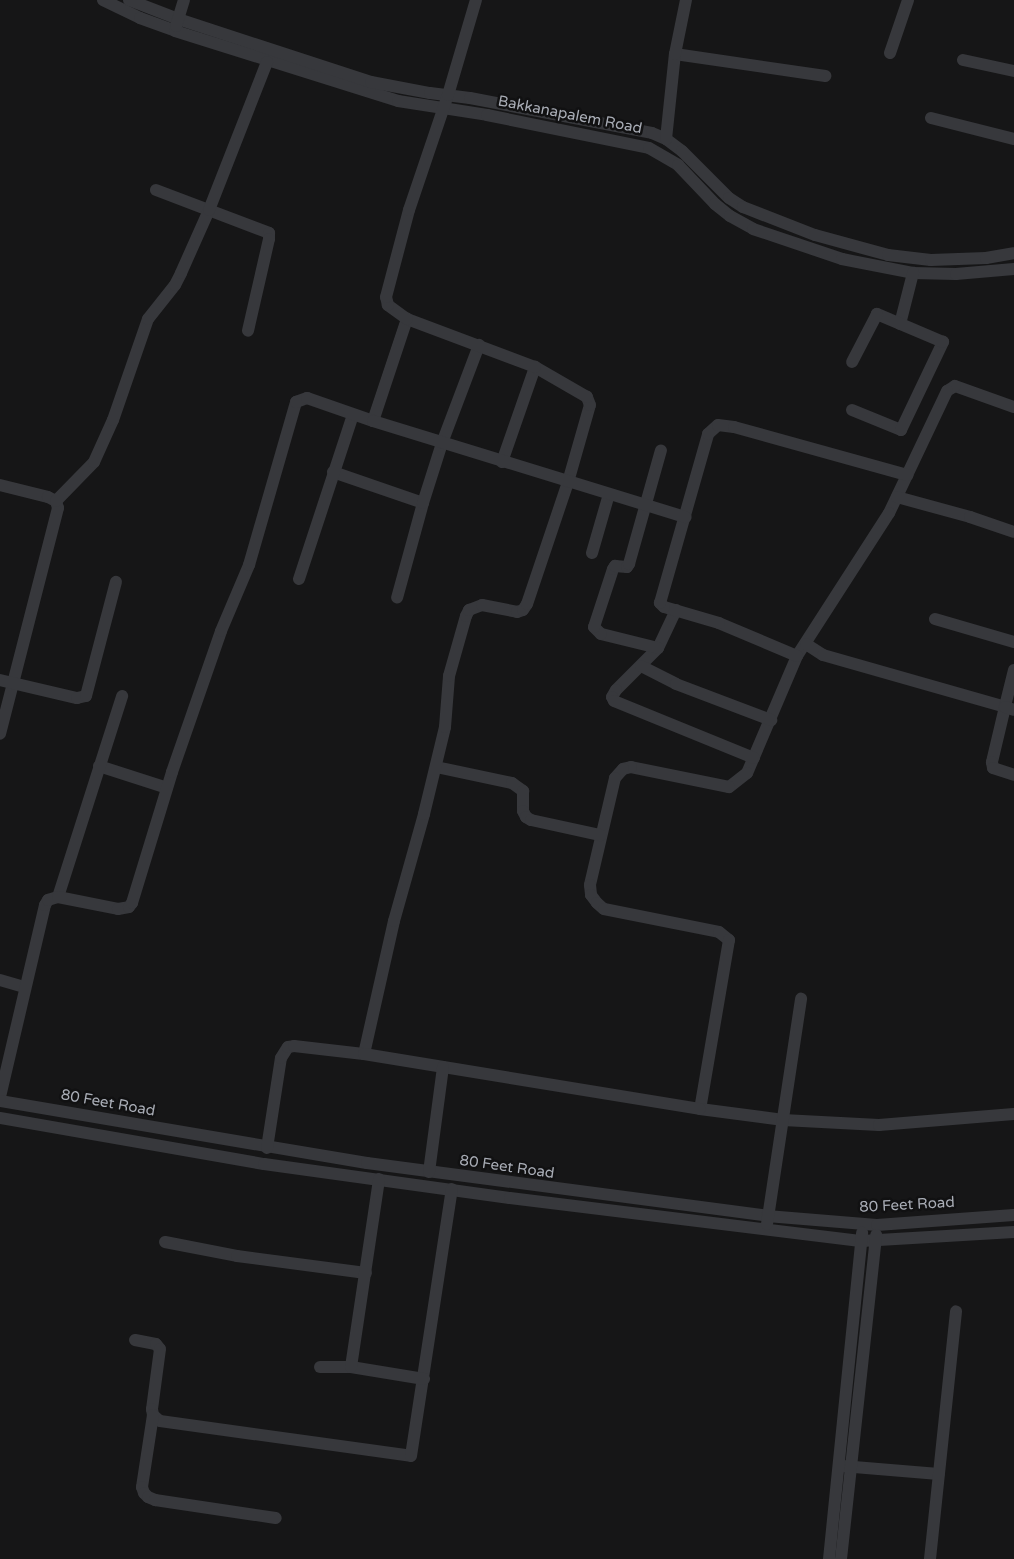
<!DOCTYPE html>
<html>
<head>
<meta charset="utf-8">
<style>
  body { margin:0 }
  #map { position:relative; width:1014px; height:1559px; overflow:hidden; background:#161617; font-family:"Varela Round",sans-serif }
  div>[style] { position:absolute }
  .minor>* { height:12px; margin:-6px; padding:0 6px; transform-origin:6px; border-radius:6px; background:#37383c }
  span { translate:-50% -50%; white-space:nowrap; text-align:center; line-height:1.15; -webkit-text-stroke:5px #111112; paint-order:stroke }
  .street-label { font-size:15px; color:#a9adb6 }
</style>
</head>
<body>
<div id="map">
  <div class="minor">
    <div style="left:103px;top:0;width:41px;rotate:25.9deg"></div>
    <div style="left:140px;top:18px;width:37px;rotate:20deg"></div>
    <div style="left:175px;top:31px;width:234px;rotate:17.4deg"></div>
    <div style="left:398px;top:101px;width:90px;rotate:8.9deg"></div>
    <div style="left:487px;top:115px;width:165px;rotate:11.5deg"></div>
    <div style="left:649px;top:148px;width:34px;rotate:30deg"></div>
    <div style="left:678px;top:165px;width:54px;rotate:46.5deg"></div>
    <div style="left:715px;top:204px;width:19px;rotate:39deg"></div>
    <div style="left:730px;top:216px;width:26px;rotate:29deg"></div>
    <div style="left:753px;top:229px;width:94px;rotate:18.6deg"></div>
    <div style="left:842px;top:259px;width:72px;rotate:11.2deg"></div>
    <div style="left:913px;top:273px;width:43px;rotate:1.3deg"></div>
    <div style="left:956px;top:274px;width:58px;rotate:-4.9deg"></div>
    <div style="left:129px;top:0;width:53px;rotate:21.2deg"></div>
    <div style="left:178px;top:19px;width:203px;rotate:18.1deg"></div>
    <div style="left:371px;top:82px;width:60px;rotate:10.6deg"></div>
    <div style="left:430px;top:93px;width:40px;rotate:7.1deg"></div>
    <div style="left:470px;top:98px;width:185px;rotate:10.9deg"></div>
    <div style="left:652px;top:133px;width:15px;rotate:23deg"></div>
    <div style="left:666px;top:139px;width:20px;rotate:37deg"></div>
    <div style="left:682px;top:151px;width:66px;rotate:45deg"></div>
    <div style="left:729px;top:198px;width:17px;rotate:33deg"></div>
    <div style="left:743px;top:207px;width:77px;rotate:21.3deg"></div>
    <div style="left:815px;top:235px;width:76px;rotate:15.3deg"></div>
    <div style="left:888px;top:255px;width:43px;rotate:6.6deg"></div>
    <div style="left:931px;top:260px;width:55px;rotate:-2.1deg"></div>
    <div style="left:986px;top:258px;width:28px;rotate:-10deg"></div>
    <div style="left:176px;top:26px;width:27px;rotate:-73deg"></div>
    <div style="left:890px;top:53px;width:56px;rotate:-71.2deg"></div>
    <div style="left:675px;top:54px;width:152px;rotate:8.3deg"></div>
    <div style="left:963px;top:60px;width:52px;rotate:12.2deg"></div>
    <div style="left:931px;top:118px;width:86px;rotate:14.2deg"></div>
    <div style="left:666px;top:139px;width:85px;rotate:-84deg"></div>
    <div style="left:675px;top:54px;width:55px;rotate:-78.5deg"></div>
    <div style="left:156px;top:190px;width:121px;rotate:20.8deg"></div>
    <div style="left:269px;top:233px;width:6px;rotate:90deg"></div>
    <div style="left:269px;top:239px;width:94px;rotate:102.9deg"></div>
    <div style="left:900px;top:324px;width:53px;rotate:-75.7deg"></div>
    <div style="left:1014px;top:407px;width:63px;rotate:-160.4deg"></div>
    <div style="left:955px;top:386px;width:9px;rotate:148deg"></div>
    <div style="left:947px;top:391px;width:135px;rotate:115.4deg"></div>
    <div style="left:889px;top:513px;width:170px;rotate:122.8deg"></div>
    <div style="left:797px;top:656px;width:127px;rotate:113.1deg"></div>
    <div style="left:747px;top:773px;width:23px;rotate:142deg"></div>
    <div style="left:729px;top:787px;width:100px;rotate:-168.5deg"></div>
    <div style="left:631px;top:767px;width:8px;rotate:166deg"></div>
    <div style="left:623px;top:769px;width:12px;rotate:132deg"></div>
    <div style="left:615px;top:778px;width:110px;rotate:103.2deg"></div>
    <div style="left:590px;top:885px;width:10px;rotate:84deg"></div>
    <div style="left:591px;top:895px;width:10px;rotate:53deg"></div>
    <div style="left:597px;top:903px;width:9px;rotate:41deg"></div>
    <div style="left:604px;top:909px;width:117px;rotate:11.3deg"></div>
    <div style="left:719px;top:932px;width:13px;rotate:39deg"></div>
    <div style="left:729px;top:940px;width:171px;rotate:99.7deg"></div>
    <div style="left:700px;top:1109px;width:84px;rotate:7.5deg"></div>
    <div style="left:783px;top:1120px;width:96px;rotate:3deg"></div>
    <div style="left:879px;top:1125px;width:135px;rotate:-4.7deg"></div>
    <div style="left:852px;top:410px;width:53px;rotate:22.2deg"></div>
    <div style="left:901px;top:430px;width:98px;rotate:-64.5deg"></div>
    <div style="left:943px;top:342px;width:72px;rotate:-157deg"></div>
    <div style="left:877px;top:314px;width:54px;rotate:117.5deg"></div>
    <div style="left:373px;top:421px;width:108px;rotate:-71.6deg"></div>
    <div style="left:502px;top:462px;width:101px;rotate:-70.8deg"></div>
    <div style="left:333px;top:472px;width:95px;rotate:19deg"></div>
    <div style="left:423px;top:503px;width:98px;rotate:105.3deg"></div>
    <div style="left:0;top:485px;width:49px;rotate:14deg"></div>
    <div style="left:48px;top:497px;width:9px;rotate:27deg"></div>
    <div style="left:56px;top:501px;width:7px;rotate:74deg"></div>
    <div style="left:58px;top:508px;width:233px;rotate:104.4deg"></div>
    <div style="left:897px;top:497px;width:76px;rotate:15.3deg"></div>
    <div style="left:970px;top:517px;width:46px;rotate:18.8deg"></div>
    <div style="left:56px;top:501px;width:54px;rotate:-45.7deg"></div>
    <div style="left:94px;top:462px;width:46px;rotate:-65.7deg"></div>
    <div style="left:113px;top:420px;width:107px;rotate:-70.9deg"></div>
    <div style="left:148px;top:319px;width:43px;rotate:-51.5deg"></div>
    <div style="left:175px;top:285px;width:13px;rotate:-63deg"></div>
    <div style="left:181px;top:273px;width:69px;rotate:-66deg"></div>
    <div style="left:209px;top:210px;width:159px;rotate:-68.6deg"></div>
    <div style="left:423px;top:503px;width:63px;rotate:-72.4deg"></div>
    <div style="left:442px;top:443px;width:105px;rotate:-69.3deg"></div>
    <div style="left:592px;top:553px;width:61px;rotate:-73.9deg"></div>
    <div style="left:299px;top:579px;width:173px;rotate:-71.8deg"></div>
    <div style="left:676px;top:610px;width:42px;rotate:115.3deg"></div>
    <div style="left:658px;top:648px;width:59px;rotate:135deg"></div>
    <div style="left:616px;top:690px;width:8px;rotate:120deg"></div>
    <div style="left:612px;top:697px;width:4px;rotate:63deg"></div>
    <div style="left:614px;top:701px;width:151px;rotate:22.2deg"></div>
    <div style="left:935px;top:619px;width:82px;rotate:16.2deg"></div>
    <div style="left:806px;top:644px;width:20px;rotate:33deg"></div>
    <div style="left:823px;top:655px;width:189px;rotate:15.9deg"></div>
    <div style="left:1005px;top:707px;width:57px;rotate:103.3deg"></div>
    <div style="left:992px;top:762px;width:6px;rotate:81deg"></div>
    <div style="left:993px;top:768px;width:22px;rotate:18deg"></div>
    <div style="left:658px;top:648px;width:59px;rotate:-166.2deg"></div>
    <div style="left:601px;top:634px;width:10px;rotate:-135deg"></div>
    <div style="left:594px;top:627px;width:61px;rotate:-71.9deg"></div>
    <div style="left:613px;top:569px;width:4px;rotate:-56deg"></div>
    <div style="left:615px;top:566px;width:12px;rotate:5deg"></div>
    <div style="left:627px;top:567px;width:4px;rotate:-56deg"></div>
    <div style="left:629px;top:564px;width:118px;rotate:-74.3deg"></div>
    <div style="left:797px;top:656px;width:85px;rotate:-157.1deg"></div>
    <div style="left:719px;top:623px;width:57px;rotate:-163.8deg"></div>
    <div style="left:664px;top:607px;width:6px;rotate:-135deg"></div>
    <div style="left:660px;top:603px;width:176px;rotate:-74.1deg"></div>
    <div style="left:708px;top:434px;width:13px;rotate:-42deg"></div>
    <div style="left:718px;top:425px;width:16px;rotate:7deg"></div>
    <div style="left:734px;top:427px;width:180px;rotate:15.5deg"></div>
    <div style="left:641px;top:666px;width:39px;rotate:27deg"></div>
    <div style="left:676px;top:684px;width:102px;rotate:20.8deg"></div>
    <div style="left:1014px;top:670px;width:38px;rotate:104deg"></div>
    <div style="left:1005px;top:707px;width:9px;rotate:18deg"></div>
    <div style="left:0;top:680px;width:79px;rotate:13.2deg"></div>
    <div style="left:77px;top:698px;width:9px;rotate:-13deg"></div>
    <div style="left:86px;top:696px;width:118px;rotate:-75.3deg"></div>
    <div style="left:99px;top:766px;width:71px;rotate:17.9deg"></div>
    <div style="left:436px;top:767px;width:78px;rotate:11.9deg"></div>
    <div style="left:512px;top:783px;width:14px;rotate:36deg"></div>
    <div style="left:523px;top:791px;width:20px;rotate:90deg"></div>
    <div style="left:523px;top:811px;width:7px;rotate:63deg"></div>
    <div style="left:526px;top:817px;width:6px;rotate:31deg"></div>
    <div style="left:531px;top:820px;width:71px;rotate:12.3deg"></div>
    <div style="left:58px;top:897px;width:211px;rotate:-72.3deg"></div>
    <div style="left:0;top:980px;width:26px;rotate:16deg"></div>
    <div style="left:364px;top:1054px;width:136px;rotate:-77.3deg"></div>
    <div style="left:394px;top:921px;width:111px;rotate:-74.3deg"></div>
    <div style="left:424px;top:814px;width:89px;rotate:-76.4deg"></div>
    <div style="left:445px;top:727px;width:51px;rotate:-85.5deg"></div>
    <div style="left:449px;top:676px;width:62px;rotate:-74.2deg"></div>
    <div style="left:466px;top:616px;width:7px;rotate:-63deg"></div>
    <div style="left:469px;top:610px;width:14px;rotate:-21deg"></div>
    <div style="left:482px;top:605px;width:36px;rotate:11deg"></div>
    <div style="left:517px;top:612px;width:6px;rotate:-18deg"></div>
    <div style="left:523px;top:610px;width:7px;rotate:-56deg"></div>
    <div style="left:527px;top:604px;width:129px;rotate:-71.4deg"></div>
    <div style="left:568px;top:482px;width:80px;rotate:-74.1deg"></div>
    <div style="left:590px;top:405px;width:9px;rotate:-111deg"></div>
    <div style="left:587px;top:397px;width:60px;rotate:-150deg"></div>
    <div style="left:535px;top:367px;width:137px;rotate:-159.4deg"></div>
    <div style="left:407px;top:319px;width:24px;rotate:-144deg"></div>
    <div style="left:388px;top:305px;width:8px;rotate:-104deg"></div>
    <div style="left:386px;top:297px;width:90px;rotate:-75.2deg"></div>
    <div style="left:409px;top:210px;width:121px;rotate:-71.3deg"></div>
    <div style="left:448px;top:95px;width:99px;rotate:-73.6deg"></div>
    <div style="left:0;top:1097px;width:197px;rotate:-76.8deg"></div>
    <div style="left:45px;top:905px;width:6px;rotate:-59deg"></div>
    <div style="left:48px;top:900px;width:10px;rotate:-17deg"></div>
    <div style="left:58px;top:897px;width:61px;rotate:11.3deg"></div>
    <div style="left:118px;top:909px;width:11px;rotate:-10deg"></div>
    <div style="left:129px;top:907px;width:5px;rotate:-53deg"></div>
    <div style="left:132px;top:903px;width:137px;rotate:-73deg"></div>
    <div style="left:172px;top:772px;width:149px;rotate:-70.8deg"></div>
    <div style="left:221px;top:631px;width:72px;rotate:-67deg"></div>
    <div style="left:249px;top:565px;width:170px;rotate:-73.9deg"></div>
    <div style="left:296px;top:402px;width:12px;rotate:-20deg"></div>
    <div style="left:307px;top:398px;width:70px;rotate:19.2deg"></div>
    <div style="left:373px;top:421px;width:327px;rotate:17.1deg"></div>
    <div style="left:0;top:1101px;width:372px;rotate:9.6deg"></div>
    <div style="left:367px;top:1163px;width:403px;rotate:7.5deg"></div>
    <div style="left:767px;top:1216px;width:110px;rotate:4.7deg"></div>
    <div style="left:877px;top:1225px;width:137px;rotate:-4.2deg"></div>
    <div style="left:0;top:1118px;width:268px;rotate:9.9deg"></div>
    <div style="left:264px;top:1164px;width:248px;rotate:7.9deg"></div>
    <div style="left:510px;top:1198px;width:355px;rotate:7deg"></div>
    <div style="left:862px;top:1241px;width:152px;rotate:-3.4deg"></div>
    <div style="left:267px;top:1148px;width:91px;rotate:-81.2deg"></div>
    <div style="left:281px;top:1058px;width:13px;rotate:-58deg"></div>
    <div style="left:288px;top:1047px;width:6px;rotate:-9deg"></div>
    <div style="left:294px;top:1046px;width:70px;rotate:6.5deg"></div>
    <div style="left:364px;top:1054px;width:340px;rotate:9.3deg"></div>
    <div style="left:429px;top:1172px;width:106px;rotate:-82.4deg"></div>
    <div style="left:767px;top:1224px;width:228px;rotate:-81.4deg"></div>
    <div style="left:165px;top:1242px;width:73px;rotate:11deg"></div>
    <div style="left:237px;top:1256px;width:130px;rotate:7.5deg"></div>
    <div style="left:135px;top:1340px;width:21px;rotate:11deg"></div>
    <div style="left:156px;top:1344px;width:6px;rotate:51deg"></div>
    <div style="left:160px;top:1349px;width:61px;rotate:97.6deg"></div>
    <div style="left:152px;top:1409px;width:6px;rotate:81deg"></div>
    <div style="left:153px;top:1415px;width:9px;rotate:41deg"></div>
    <div style="left:160px;top:1421px;width:253px;rotate:7.9deg"></div>
    <div style="left:411px;top:1456px;width:270px;rotate:-81.3deg"></div>
    <div style="left:320px;top:1367px;width:31px"></div>
    <div style="left:351px;top:1367px;width:74px;rotate:9.3deg"></div>
    <div style="left:351px;top:1367px;width:190px;rotate:-81.5deg"></div>
    <div style="left:153px;top:1415px;width:73px;rotate:98.7deg"></div>
    <div style="left:142px;top:1487px;width:6px;rotate:72deg"></div>
    <div style="left:144px;top:1493px;width:6px;rotate:45deg"></div>
    <div style="left:148px;top:1497px;width:8px;rotate:23deg"></div>
    <div style="left:155px;top:1500px;width:122px;rotate:8.5deg"></div>
    <div style="left:842px;top:1466px;width:97px;rotate:4.7deg"></div>
    <div style="left:829px;top:1559px;width:328px;rotate:-84.2deg"></div>
    <div style="left:841px;top:1559px;width:326px;rotate:-83.8deg"></div>
    <div style="left:930px;top:1559px;width:249px;rotate:-84deg"></div>
  </div>
  <div class="street-label">
    <span style="left:570px;top:115px;rotate:11deg">Bakkanapalem Road</span>
    <span style="left:108px;top:1103px;rotate:10deg">80 Feet Road</span>
    <span style="left:507px;top:1167px;rotate:8deg">80 Feet Road</span>
    <span style="left:907px;top:1205px;rotate:-3deg">80 Feet Road</span>
  </div>
</div>
</body>
</html>
